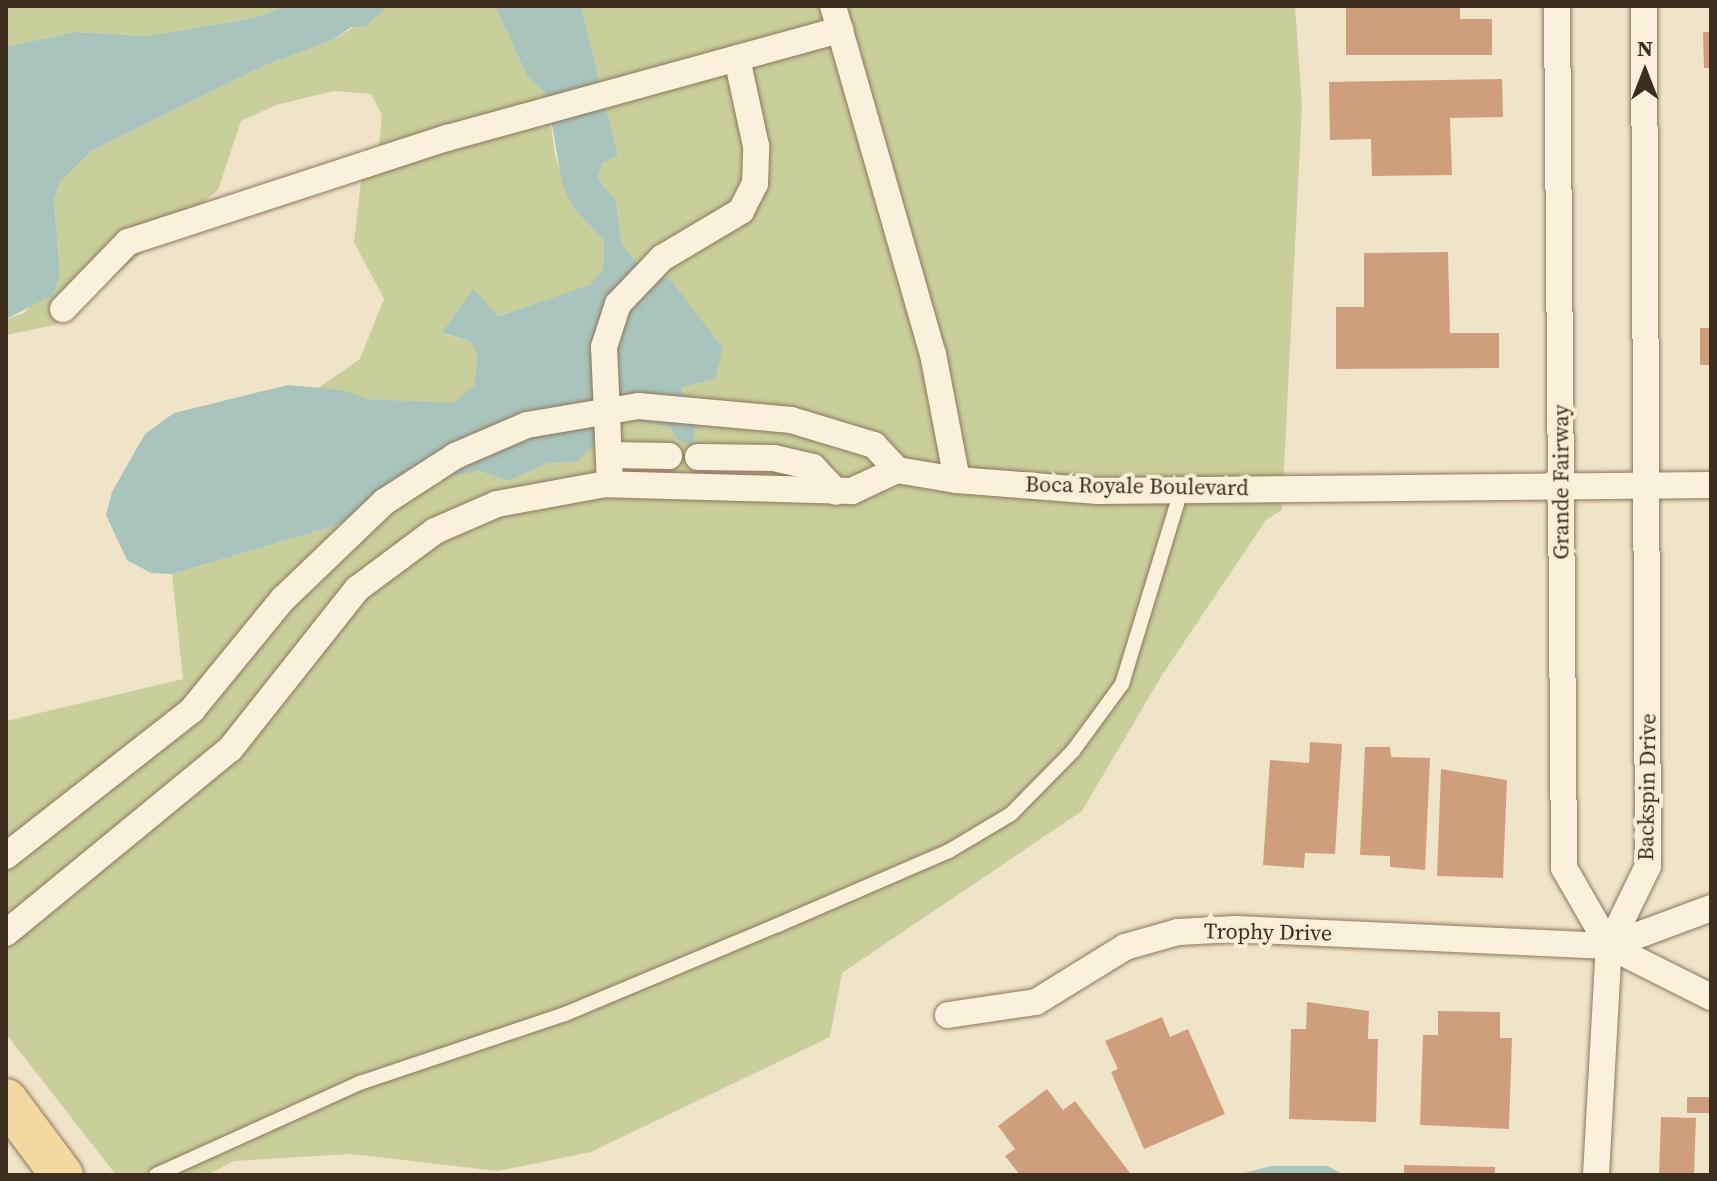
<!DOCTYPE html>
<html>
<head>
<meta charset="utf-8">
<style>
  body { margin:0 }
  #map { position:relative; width:1717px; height:1181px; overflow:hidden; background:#f0e4c8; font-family:"Source Serif 4",serif }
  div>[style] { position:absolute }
  .green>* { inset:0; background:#c9cf9b }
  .water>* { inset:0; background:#a9c4bc }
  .building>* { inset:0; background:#cf9f7d }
  .roads { filter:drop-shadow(0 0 2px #8d765c) drop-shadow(0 0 2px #8d765c) }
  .lane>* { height:14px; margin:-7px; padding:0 7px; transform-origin:7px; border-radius:7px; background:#faf1dc }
  .street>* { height:26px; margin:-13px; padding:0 13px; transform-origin:13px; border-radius:13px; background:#faf1dc }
  .primary>* { height:42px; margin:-21px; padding:0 21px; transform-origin:21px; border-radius:21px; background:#f3d9a0 }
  span { translate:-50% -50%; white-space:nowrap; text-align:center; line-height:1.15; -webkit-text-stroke:8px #f7eed8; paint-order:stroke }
  .street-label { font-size:22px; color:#3d2e20 }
  .frame { position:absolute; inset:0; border:8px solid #3d2e20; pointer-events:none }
  .north { position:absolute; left:1605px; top:32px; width:80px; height:80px; -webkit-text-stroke:6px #f7eed8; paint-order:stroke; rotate:0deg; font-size:22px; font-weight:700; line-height:32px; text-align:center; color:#3d2e20 }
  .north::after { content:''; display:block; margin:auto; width:28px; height:36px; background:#3d2e20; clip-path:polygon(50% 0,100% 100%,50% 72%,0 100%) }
</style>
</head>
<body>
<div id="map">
  <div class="green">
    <div style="clip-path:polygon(6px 6px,285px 6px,254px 18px,147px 36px,73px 32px,6px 47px)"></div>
    <div style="clip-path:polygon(388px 6px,495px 6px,527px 76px,547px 95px,555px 155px,573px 208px,604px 240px,603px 269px,590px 286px,497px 316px,472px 289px,443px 334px,470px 341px,479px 356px,474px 385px,455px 404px,368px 399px,318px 388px,360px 359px,384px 299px,354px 242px,361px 181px,379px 147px,382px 115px,371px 94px,334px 91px,276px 105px,241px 121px,218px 190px,55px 325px,6px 335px,6px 319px,24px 313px,60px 274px,54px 200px,60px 182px,91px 151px,263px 66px,333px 40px)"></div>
    <div style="clip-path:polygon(581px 6px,1295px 6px,1302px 105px,1282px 510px,1266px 520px,1162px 675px,1082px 811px,842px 973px,830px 1037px,591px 1152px,498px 1171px,351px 1154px,234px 1161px,207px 1175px,116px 1175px,6px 1034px,6px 721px,183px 679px,172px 574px,358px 519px,378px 489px,479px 471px,508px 481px,548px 463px,577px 462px,597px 423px,616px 417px,670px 427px,677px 440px,692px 444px,696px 428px,681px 388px,715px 379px,651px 277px,622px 245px,616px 201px,598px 179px,602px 163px,618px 156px)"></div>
  </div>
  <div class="water">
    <div style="clip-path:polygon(285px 6px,388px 6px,365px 27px,351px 27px,333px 40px,263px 66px,91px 151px,60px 182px,54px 200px,60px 274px,53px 295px,6px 319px,6px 47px,73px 32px,147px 36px,254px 18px)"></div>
    <div style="clip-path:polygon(495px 6px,581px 6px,618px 156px,602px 163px,598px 179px,616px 201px,622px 245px,650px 277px,669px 278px,723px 348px,715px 379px,681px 388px,696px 428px,692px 445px,677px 440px,670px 427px,616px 417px,597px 423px,593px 446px,577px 462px,548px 463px,508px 481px,479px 471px,379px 489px,358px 519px,172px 574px,151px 573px,127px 560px,106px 515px,112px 492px,145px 434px,174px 413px,288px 385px,343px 390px,368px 399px,454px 403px,474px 385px,478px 356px,470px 341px,442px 333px,473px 288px,498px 316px,590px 285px,603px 269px,604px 240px,573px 208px,562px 183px,547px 95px,527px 76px)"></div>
    <div style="clip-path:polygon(1271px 1166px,1327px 1166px,1345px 1175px,1236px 1175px)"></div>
  </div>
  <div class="building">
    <div style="clip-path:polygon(1346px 6px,1460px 6px,1460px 19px,1492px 19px,1492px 55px,1346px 55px)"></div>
    <div style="clip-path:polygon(1703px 32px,1711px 32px,1711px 68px,1704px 68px)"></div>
    <div style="clip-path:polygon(1502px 79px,1503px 117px,1450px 118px,1452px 175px,1372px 176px,1371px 139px,1330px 140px,1329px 82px)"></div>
    <div style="clip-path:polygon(1448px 252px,1450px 333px,1499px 333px,1499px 368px,1336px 369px,1336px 307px,1364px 307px,1364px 253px)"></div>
    <div style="clip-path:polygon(1700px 328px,1711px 328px,1711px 365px,1700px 365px)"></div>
    <div style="clip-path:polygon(1310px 742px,1342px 744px,1335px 854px,1305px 853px,1304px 868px,1263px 865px,1270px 760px,1309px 763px)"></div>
    <div style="clip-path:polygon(1365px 747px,1390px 747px,1391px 757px,1430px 758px,1425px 870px,1390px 867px,1390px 856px,1360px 855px)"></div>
    <div style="clip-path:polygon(1441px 769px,1507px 780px,1503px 878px,1437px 876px)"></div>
    <div style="clip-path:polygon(1307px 1002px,1369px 1011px,1368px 1039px,1378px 1039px,1376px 1122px,1289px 1119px,1291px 1029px,1306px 1029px)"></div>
    <div style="clip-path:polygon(1438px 1011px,1500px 1012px,1500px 1038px,1512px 1038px,1509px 1129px,1420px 1125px,1423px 1035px,1438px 1035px)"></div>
    <div style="clip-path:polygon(1162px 1017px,1170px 1037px,1188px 1029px,1225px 1114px,1144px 1149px,1111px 1072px,1118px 1069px,1105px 1041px)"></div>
    <div style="clip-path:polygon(1047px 1089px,1063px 1110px,1075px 1101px,1130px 1173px,1020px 1175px,1005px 1156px,1015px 1149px,998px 1126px)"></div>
    <div style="clip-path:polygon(1687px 1097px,1711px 1097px,1711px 1113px,1687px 1113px)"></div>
    <div style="clip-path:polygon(1661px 1117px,1696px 1118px,1694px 1175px,1659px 1175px)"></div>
    <div style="clip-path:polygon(1404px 1165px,1495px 1167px,1495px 1175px,1404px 1175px)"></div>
  </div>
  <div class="roads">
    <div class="lane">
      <div style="left:156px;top:1175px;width:224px;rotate:-24.3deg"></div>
      <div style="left:360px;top:1083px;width:216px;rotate:-18.6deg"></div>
      <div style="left:565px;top:1014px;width:231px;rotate:-22.7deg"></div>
      <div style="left:778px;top:925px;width:186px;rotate:-23.4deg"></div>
      <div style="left:949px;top:851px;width:72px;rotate:-30.8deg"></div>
      <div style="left:1011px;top:814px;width:88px;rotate:-45.5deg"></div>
      <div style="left:1073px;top:751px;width:83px;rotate:-53.8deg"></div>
      <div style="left:1122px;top:684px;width:205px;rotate:-73deg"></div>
    </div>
    <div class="street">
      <div style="left:833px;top:6px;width:362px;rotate:74deg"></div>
      <div style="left:933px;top:354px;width:128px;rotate:79.2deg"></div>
      <div style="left:957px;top:480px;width:141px;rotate:4.5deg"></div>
      <div style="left:1098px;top:491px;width:613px;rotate:-0.56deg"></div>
      <div style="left:1557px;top:6px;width:862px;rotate:89.53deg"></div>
      <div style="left:1564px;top:868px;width:90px;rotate:60deg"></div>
      <div style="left:63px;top:309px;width:93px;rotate:-45.9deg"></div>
      <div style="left:128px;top:242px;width:336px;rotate:-18.1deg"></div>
      <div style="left:447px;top:138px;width:408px;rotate:-15.4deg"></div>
      <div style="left:609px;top:455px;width:60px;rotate:1deg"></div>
      <div style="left:698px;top:457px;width:76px;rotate:0.8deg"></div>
      <div style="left:774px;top:458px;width:40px;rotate:13deg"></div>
      <div style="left:813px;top:467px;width:34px;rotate:47deg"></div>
      <div style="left:897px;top:470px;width:61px;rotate:9.5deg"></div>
      <div style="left:610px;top:484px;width:137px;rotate:-92.5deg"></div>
      <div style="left:604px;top:347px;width:45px;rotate:-72deg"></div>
      <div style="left:618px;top:304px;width:64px;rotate:-46.3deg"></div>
      <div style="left:662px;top:258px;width:92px;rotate:-30.7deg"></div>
      <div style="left:741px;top:211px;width:30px;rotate:-63deg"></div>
      <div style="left:755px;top:184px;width:38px;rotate:-88deg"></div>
      <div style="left:756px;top:146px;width:90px;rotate:-102.2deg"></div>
      <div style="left:6px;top:856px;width:236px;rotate:-38.1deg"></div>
      <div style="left:192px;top:710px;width:144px;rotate:-50.7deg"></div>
      <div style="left:283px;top:599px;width:140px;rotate:-43.8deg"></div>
      <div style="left:384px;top:502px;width:85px;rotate:-32.9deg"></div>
      <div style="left:455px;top:456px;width:78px;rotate:-23.3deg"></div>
      <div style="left:527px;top:425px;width:113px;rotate:-9.7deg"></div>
      <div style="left:638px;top:406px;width:154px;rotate:5.2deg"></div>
      <div style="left:791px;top:420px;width:87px;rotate:16.8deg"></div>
      <div style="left:874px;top:445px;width:34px;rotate:47deg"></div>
      <div style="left:897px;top:470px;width:50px;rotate:155deg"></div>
      <div style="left:852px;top:491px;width:246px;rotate:-178.4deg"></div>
      <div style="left:606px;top:484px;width:111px;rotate:169.6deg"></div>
      <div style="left:497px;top:504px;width:68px;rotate:156.5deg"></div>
      <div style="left:435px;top:531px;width:97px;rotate:143.4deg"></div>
      <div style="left:357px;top:589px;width:204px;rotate:128.4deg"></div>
      <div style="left:230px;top:749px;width:290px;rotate:140.6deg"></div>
      <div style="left:1609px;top:946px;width:114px;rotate:26.6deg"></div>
      <div style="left:948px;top:1015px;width:89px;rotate:-8.4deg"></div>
      <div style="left:1036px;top:1002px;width:105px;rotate:-31.7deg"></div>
      <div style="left:1125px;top:947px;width:55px;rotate:-15.8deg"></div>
      <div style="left:1178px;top:932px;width:58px;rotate:-3deg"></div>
      <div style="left:1236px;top:929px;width:373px;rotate:2.6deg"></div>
      <div style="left:1609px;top:946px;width:109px;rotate:-20.4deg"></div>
      <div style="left:1596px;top:1175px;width:229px;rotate:-86.8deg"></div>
      <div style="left:1609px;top:946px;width:89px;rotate:-64deg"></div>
      <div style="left:1648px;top:866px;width:860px;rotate:-90.27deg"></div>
    </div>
    <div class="primary">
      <div style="left:6px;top:1100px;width:94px;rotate:53.3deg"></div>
    </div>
  </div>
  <div class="street-label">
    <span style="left:1561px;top:482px;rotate:-90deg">Grande Fairway</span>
    <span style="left:1137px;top:486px;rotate:1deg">Boca Royale Boulevard</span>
    <span style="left:1647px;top:787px;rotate:-89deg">Backspin Drive</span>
    <span style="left:1268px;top:932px;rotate:1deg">Trophy Drive</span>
  </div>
  <div class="frame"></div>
  <div class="north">N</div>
</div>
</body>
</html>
